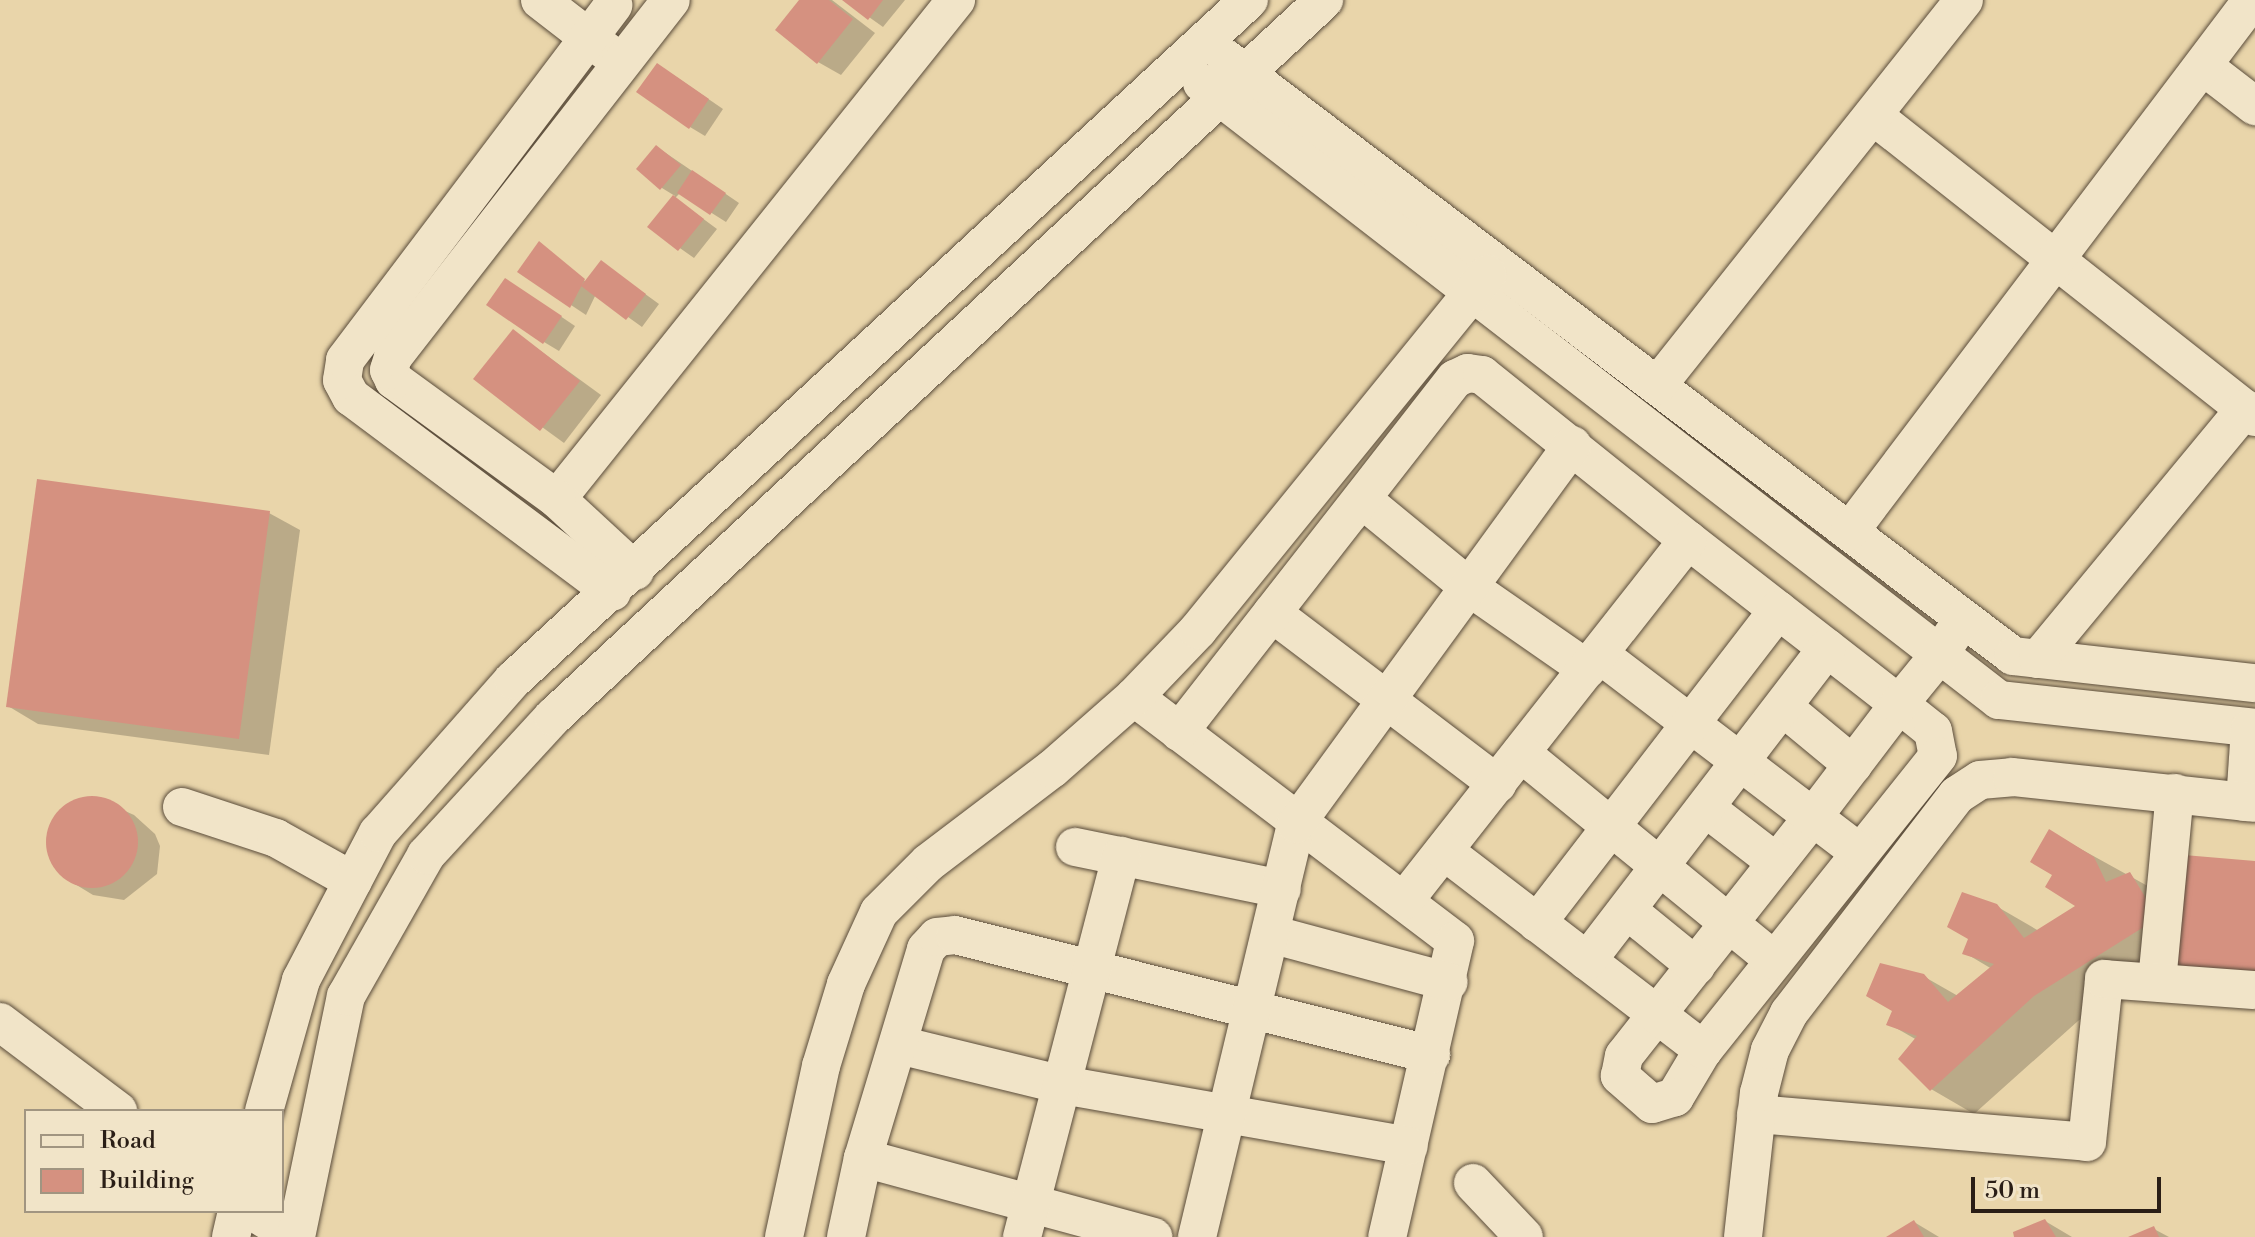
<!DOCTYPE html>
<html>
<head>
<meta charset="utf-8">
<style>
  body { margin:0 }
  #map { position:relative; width:2255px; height:1237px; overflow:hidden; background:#e9d5aa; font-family:"Libre Bodoni",serif }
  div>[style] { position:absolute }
  .shadow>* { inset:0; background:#0003 }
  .building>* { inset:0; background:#d59180 }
  .round { border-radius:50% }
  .roads { filter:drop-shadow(0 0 2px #5a4c3b) drop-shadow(0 0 2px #5a4c3b) }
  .minor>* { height:38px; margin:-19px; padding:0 19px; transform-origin:19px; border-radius:19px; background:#f1e4c8 }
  span { translate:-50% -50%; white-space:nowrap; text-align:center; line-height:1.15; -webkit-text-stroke:7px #f1e4c8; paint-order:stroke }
  .legend { position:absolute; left:24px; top:1109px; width:260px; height:104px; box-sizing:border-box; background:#f1e4c8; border:2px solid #a19581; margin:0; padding:10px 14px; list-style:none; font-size:24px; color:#2a1e16 }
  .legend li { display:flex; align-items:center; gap:16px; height:40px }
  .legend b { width:40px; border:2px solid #a19581 }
  .scale { position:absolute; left:1971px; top:1177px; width:190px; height:36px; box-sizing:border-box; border:4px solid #2a1e16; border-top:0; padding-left:10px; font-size:24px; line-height:28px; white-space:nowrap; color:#2a1e16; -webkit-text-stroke:6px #f1e4c8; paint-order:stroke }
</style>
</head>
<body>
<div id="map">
  <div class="shadow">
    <div style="clip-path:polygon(801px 0,832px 0,875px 33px,841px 75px,818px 62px)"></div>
    <div style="clip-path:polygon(845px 0,905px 0,883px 27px)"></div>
    <div style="clip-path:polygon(672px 74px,723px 109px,705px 136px,690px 127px)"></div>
    <div style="clip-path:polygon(657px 147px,739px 203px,726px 222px,680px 193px,675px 198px,717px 229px,694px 258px,650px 227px,675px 196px,662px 188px)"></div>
    <div style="clip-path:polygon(539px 243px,586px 282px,601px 262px,659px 304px,642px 327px,596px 294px,586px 315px,520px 271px)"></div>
    <div style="clip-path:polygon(520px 289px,575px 326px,559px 351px,544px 342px)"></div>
    <div style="clip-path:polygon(513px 331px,601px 395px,564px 443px,476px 379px)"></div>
    <div style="clip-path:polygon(269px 513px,300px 530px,269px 755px,38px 724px,8px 706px)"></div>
    <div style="clip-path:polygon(96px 798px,134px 815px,155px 834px,160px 846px,157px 874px,124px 900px,93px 895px,70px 881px,50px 857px,50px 827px,69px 804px)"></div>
    <div style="clip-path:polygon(2050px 832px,2173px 900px,2255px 863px,2177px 958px,2078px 1021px,1974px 1114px,1931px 1089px,1917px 1040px,1889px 1024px,1923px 976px,1958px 996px,1992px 969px,1965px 953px,1996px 906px,2039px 931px,2079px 906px,2055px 874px)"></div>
    <div style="clip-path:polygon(2045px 1221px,2072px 1237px,2016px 1237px)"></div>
    <div style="clip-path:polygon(1914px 1222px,1939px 1237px,1889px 1237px)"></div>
    <div style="clip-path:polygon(2154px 1229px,2169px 1237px,2134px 1237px)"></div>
  </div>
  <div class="building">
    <div style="clip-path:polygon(799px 0,829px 0,853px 19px,817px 64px,775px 30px)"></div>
    <div style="clip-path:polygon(842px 0,883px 0,868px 20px)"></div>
    <div style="clip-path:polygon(657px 63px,709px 99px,689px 129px,636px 92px)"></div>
    <div style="clip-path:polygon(656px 145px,681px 165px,660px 190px,636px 169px)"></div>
    <div style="clip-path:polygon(692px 170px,726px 193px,710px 215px,677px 193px)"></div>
    <div style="clip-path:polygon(673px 195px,704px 219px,678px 251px,647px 227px)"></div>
    <div style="clip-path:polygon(539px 241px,585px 279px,570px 308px,517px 272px)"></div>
    <div style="clip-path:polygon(601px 260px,646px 294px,626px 320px,581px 286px)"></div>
    <div style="clip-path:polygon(505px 278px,562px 316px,543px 344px,486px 305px)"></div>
    <div style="clip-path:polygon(513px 329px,580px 381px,540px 431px,473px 379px)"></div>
    <div style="clip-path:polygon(37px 479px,270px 511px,239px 739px,6px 707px)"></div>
    <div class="round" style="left:46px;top:796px;width:92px;height:92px"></div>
    <div style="clip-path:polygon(2049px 829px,2094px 857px,2106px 882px,2130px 872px,2158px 918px,2034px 996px,1930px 1091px,1898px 1059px,1917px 1036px,1886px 1025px,1892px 1011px,1866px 996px,1880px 963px,1924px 974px,1948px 1002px,1994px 964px,1962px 954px,1968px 939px,1947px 927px,1962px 892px,1997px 904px,2024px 938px,2075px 906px,2045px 887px,2052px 875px,2030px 862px)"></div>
    <div style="clip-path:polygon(2184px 855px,2255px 861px,2255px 982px,2174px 975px)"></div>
    <div style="clip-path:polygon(2045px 1219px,2056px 1237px,2014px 1237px,2013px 1232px)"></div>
    <div style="clip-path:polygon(1914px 1220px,1924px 1237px,1886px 1237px)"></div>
    <div style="clip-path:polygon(2154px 1226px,2159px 1237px,2128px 1237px)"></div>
  </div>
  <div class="roads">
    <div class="minor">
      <div style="left:540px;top:0;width:85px;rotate:37.8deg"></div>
      <div style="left:1225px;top:58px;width:989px;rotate:37.19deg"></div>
      <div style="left:2013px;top:656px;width:244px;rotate:6.4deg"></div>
      <div style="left:2203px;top:66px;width:66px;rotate:37.6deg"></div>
      <div style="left:1202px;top:83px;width:1008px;rotate:37.75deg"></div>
      <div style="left:1999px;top:700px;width:258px;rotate:6.2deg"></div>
      <div style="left:1875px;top:117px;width:484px;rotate:38.3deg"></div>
      <div style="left:1657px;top:386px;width:493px;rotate:-51.5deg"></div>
      <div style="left:557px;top:499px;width:639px;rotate:-51.35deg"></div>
      <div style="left:1363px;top:500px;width:137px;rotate:39.4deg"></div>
      <div style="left:1469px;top:587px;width:144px;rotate:34.8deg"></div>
      <div style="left:1850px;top:531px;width:666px;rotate:-52.87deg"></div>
      <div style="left:1688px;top:540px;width:114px;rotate:37.9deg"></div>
      <div style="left:1778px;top:610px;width:62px;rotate:37.8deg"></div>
      <div style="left:1827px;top:648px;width:91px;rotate:37.9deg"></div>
      <div style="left:1899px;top:704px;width:43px;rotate:38.5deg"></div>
      <div style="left:1933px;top:731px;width:25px;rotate:79deg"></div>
      <div style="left:1938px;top:756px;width:376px;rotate:128.6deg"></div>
      <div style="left:1703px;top:1050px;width:55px;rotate:120.8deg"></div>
      <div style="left:1675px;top:1097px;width:24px;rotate:163deg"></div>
      <div style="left:1652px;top:1104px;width:43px;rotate:-138.8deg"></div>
      <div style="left:1620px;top:1076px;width:20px;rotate:-79deg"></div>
      <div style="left:1624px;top:1056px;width:305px;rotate:-51.7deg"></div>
      <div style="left:1813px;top:817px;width:142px;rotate:-52.7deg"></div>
      <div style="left:1899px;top:704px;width:63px;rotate:-50.8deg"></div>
      <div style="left:1939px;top:655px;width:43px;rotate:-56.3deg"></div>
      <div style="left:635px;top:571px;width:106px;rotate:-137.3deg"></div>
      <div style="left:557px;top:499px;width:202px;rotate:-143.9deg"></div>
      <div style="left:394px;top:380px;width:11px;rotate:-117deg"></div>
      <div style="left:389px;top:370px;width:14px;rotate:-73deg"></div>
      <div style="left:393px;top:357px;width:452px;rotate:-52.1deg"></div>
      <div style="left:612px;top:592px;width:326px;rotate:-143.2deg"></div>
      <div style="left:351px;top:397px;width:19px;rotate:-118deg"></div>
      <div style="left:342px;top:380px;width:20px;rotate:-81deg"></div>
      <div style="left:345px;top:360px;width:445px;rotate:-52.9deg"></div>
      <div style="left:1272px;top:613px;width:283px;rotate:37.2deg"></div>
      <div style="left:1599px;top:654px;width:328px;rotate:37.3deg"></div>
      <div style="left:2038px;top:659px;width:325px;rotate:-50.4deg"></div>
      <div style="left:1134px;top:697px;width:403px;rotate:37.2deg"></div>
      <div style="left:1455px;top:941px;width:304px;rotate:102.9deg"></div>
      <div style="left:1783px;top:707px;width:91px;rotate:39.6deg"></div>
      <div style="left:1179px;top:732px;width:448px;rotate:-52deg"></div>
      <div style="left:1455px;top:379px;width:14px;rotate:-25deg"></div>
      <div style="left:1468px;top:373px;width:14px;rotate:8deg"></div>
      <div style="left:1482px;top:375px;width:264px;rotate:38.7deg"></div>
      <div style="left:1688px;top:540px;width:458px;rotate:128.2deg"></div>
      <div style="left:1521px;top:753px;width:327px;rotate:39.3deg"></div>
      <div style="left:2245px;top:802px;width:74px;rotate:-86.1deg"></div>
      <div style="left:182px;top:807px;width:99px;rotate:18.3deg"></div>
      <div style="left:276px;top:838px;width:88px;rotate:29.2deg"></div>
      <div style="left:1707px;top:809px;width:88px;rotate:37.6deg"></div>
      <div style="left:1075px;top:847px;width:211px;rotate:11.5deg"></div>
      <div style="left:1444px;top:851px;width:327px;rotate:37.5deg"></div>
      <div style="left:1627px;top:910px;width:89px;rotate:39.1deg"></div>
      <div style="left:1537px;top:923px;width:395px;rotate:-52.4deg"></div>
      <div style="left:1271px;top:934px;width:184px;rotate:15.1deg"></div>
      <div style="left:1587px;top:961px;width:394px;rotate:-52.5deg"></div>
      <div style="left:2157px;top:982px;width:190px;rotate:-84.6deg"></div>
      <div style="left:0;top:1022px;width:148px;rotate:37deg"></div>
      <div style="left:899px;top:1045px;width:169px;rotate:13.7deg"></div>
      <div style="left:1063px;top:1085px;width:351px;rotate:10deg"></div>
      <div style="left:264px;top:1111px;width:136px;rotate:-74.2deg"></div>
      <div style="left:301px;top:980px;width:166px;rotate:-62.4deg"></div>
      <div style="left:378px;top:833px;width:204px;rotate:-48.6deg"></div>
      <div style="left:513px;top:680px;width:1002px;rotate:-42.74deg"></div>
      <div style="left:1756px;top:1114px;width:332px;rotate:4.8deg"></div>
      <div style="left:2087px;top:1142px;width:164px;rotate:-84deg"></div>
      <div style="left:2104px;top:979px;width:151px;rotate:4.2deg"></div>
      <div style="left:863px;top:1158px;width:301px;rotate:15.2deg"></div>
      <div style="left:1473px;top:1183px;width:74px;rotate:46.6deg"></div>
      <div style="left:252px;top:1211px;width:50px;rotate:31.2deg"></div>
      <div style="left:231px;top:1237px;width:27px;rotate:-77deg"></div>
      <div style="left:296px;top:1237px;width:246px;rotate:-78.3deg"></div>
      <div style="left:346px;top:996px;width:162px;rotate:-60.4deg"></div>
      <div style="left:426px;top:855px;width:188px;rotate:-47.4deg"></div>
      <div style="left:553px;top:717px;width:1053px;rotate:-42.92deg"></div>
      <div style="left:784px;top:1237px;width:175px;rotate:-77.8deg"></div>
      <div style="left:821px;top:1066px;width:86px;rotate:-73deg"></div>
      <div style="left:846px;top:984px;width:79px;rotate:-65.4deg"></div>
      <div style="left:879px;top:912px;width:69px;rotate:-45deg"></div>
      <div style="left:928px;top:863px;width:156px;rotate:-37.2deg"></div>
      <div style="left:1052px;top:769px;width:109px;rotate:-41.3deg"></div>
      <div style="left:1134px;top:697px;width:93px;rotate:-46.3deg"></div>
      <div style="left:1198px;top:630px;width:459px;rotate:-50.9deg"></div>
      <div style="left:846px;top:1237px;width:81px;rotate:-77.9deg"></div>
      <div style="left:863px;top:1158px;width:218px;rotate:-73.2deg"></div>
      <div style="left:926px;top:949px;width:16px;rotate:-47deg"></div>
      <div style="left:937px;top:937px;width:18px;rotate:-6deg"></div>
      <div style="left:955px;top:935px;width:491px;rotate:14.1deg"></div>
      <div style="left:1022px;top:1237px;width:394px;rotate:-75.4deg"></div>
      <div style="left:1197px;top:1237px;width:425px;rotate:-76.5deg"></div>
      <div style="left:1296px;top:824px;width:469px;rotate:-53.9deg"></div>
      <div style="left:1743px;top:1237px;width:145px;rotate:-83.7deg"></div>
      <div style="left:1759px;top:1093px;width:44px;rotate:-75.7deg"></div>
      <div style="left:1770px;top:1050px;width:42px;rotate:-62.8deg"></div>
      <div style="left:1789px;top:1013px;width:275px;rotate:-52.4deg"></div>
      <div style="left:1957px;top:795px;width:27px;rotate:-33deg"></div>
      <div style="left:1980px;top:780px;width:32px;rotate:-5deg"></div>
      <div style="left:2012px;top:777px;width:244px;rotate:6.1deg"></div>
    </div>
  </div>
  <ul class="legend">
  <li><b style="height:10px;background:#f1e4c8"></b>Road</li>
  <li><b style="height:22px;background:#d59180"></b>Building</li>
  </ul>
  <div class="scale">50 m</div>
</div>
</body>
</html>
